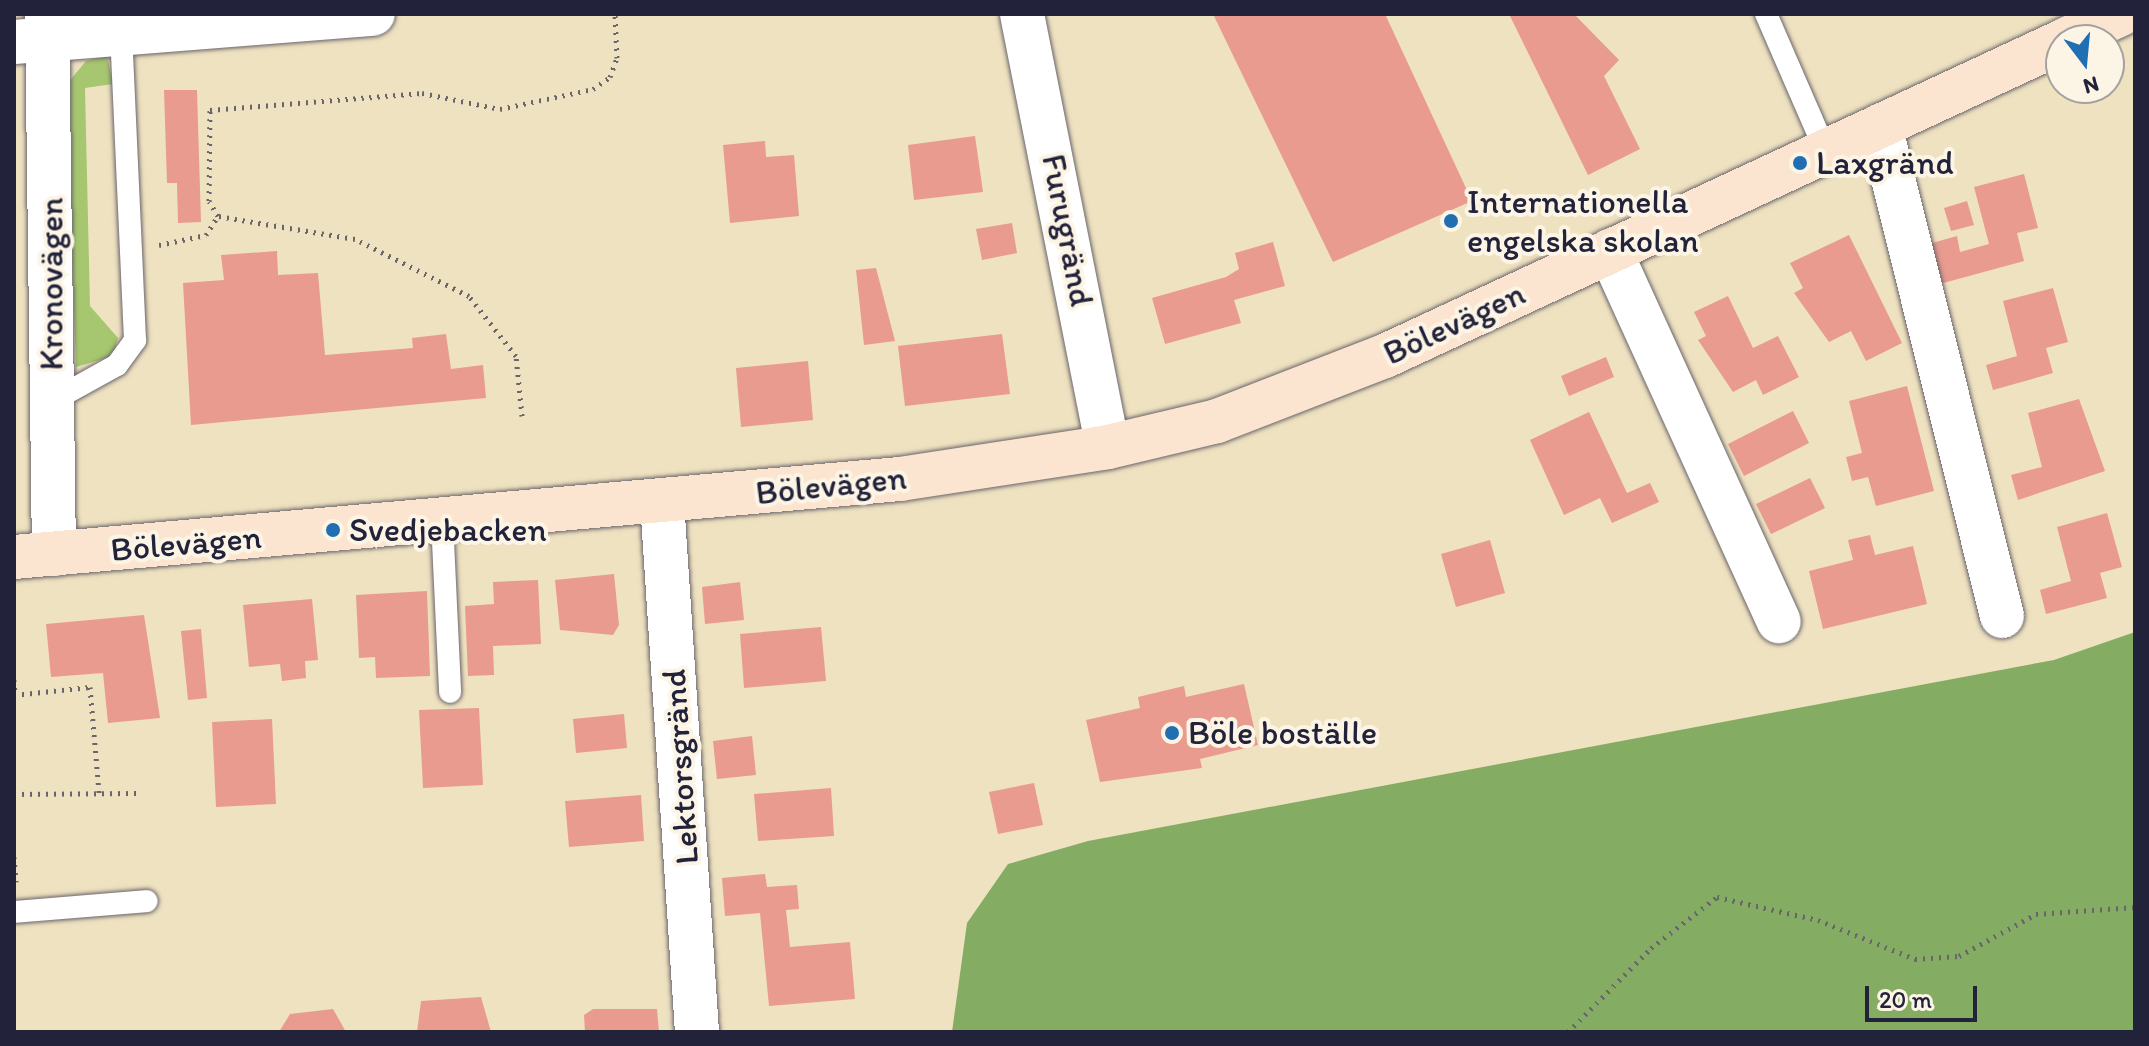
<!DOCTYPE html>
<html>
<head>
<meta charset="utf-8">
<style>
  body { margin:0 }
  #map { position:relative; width:2149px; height:1046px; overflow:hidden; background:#efe2c1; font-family:Itim,sans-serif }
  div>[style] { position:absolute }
  .green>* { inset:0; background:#a6c76f }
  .forest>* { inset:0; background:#84ac62 }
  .building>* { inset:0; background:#e89b8e }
  .path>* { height:5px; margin-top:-2.5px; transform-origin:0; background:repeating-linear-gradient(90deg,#6a656a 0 2px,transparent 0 8px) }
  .roads { filter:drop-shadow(0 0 2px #6a656a) drop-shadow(0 0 2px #6a656a) }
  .lane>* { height:22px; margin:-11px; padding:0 11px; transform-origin:11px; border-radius:11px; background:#fff }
  .street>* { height:44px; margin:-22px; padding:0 22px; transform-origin:22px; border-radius:22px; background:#fff }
  .secondary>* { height:44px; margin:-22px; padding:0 22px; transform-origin:22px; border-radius:22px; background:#fce5d0 }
  .dots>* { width:22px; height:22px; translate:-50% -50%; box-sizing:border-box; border:4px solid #fcf5e5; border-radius:50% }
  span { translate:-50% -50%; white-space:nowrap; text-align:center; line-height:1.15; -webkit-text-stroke:8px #fcf5e5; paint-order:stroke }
  .poi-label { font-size:34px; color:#22223b }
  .left { translate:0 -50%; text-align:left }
  .street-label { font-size:34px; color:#22223b }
  .frame { position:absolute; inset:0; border:16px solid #22223b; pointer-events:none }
  .north { position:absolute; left:2045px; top:24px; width:80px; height:80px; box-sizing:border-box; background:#fcf5e5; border:2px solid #a5a1a1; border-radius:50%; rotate:164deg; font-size:22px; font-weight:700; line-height:32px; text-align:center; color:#22223b }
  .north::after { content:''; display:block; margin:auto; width:28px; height:36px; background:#1f6fb2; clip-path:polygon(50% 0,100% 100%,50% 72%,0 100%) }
  .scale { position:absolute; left:1865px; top:986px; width:112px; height:36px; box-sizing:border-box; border:4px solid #22223b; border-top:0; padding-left:10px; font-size:24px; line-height:28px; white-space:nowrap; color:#22223b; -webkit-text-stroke:6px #fcf5e5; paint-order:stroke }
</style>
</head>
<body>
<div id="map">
  <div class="green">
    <div style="clip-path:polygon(107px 56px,113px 84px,85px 88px,90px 306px,118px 338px,113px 356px,76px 367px,66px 85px,86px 61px)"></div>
  </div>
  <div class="forest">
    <div style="clip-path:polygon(2135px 632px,2135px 1032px,952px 1032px,967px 923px,1008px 864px,1088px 841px,2054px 660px)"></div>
  </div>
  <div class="building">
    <div style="clip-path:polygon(1213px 14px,1385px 14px,1472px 201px,1333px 262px)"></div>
    <div style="clip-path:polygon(1509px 14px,1574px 14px,1619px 60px,1604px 76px,1640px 149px,1588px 175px)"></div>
    <div style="clip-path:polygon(164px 90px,197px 90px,201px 222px,178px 223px,177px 183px,167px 183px)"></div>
    <div style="clip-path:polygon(975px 136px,983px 192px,914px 200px,908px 145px)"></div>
    <div style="clip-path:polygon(765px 141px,766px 157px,794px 155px,799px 216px,730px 223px,723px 145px)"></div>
    <div style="clip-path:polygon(2024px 174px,2038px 228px,2017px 233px,2024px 261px,1936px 285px,1925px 245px,1957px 236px,1960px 252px,1989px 244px,1974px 187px)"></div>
    <div style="clip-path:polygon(1967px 201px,1974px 225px,1951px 231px,1944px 208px)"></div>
    <div style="clip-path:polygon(1012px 223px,1017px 253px,982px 260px,976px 229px)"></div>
    <div style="clip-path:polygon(1849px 235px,1902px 343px,1866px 361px,1851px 331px,1829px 342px,1794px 293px,1803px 288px,1790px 263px)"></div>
    <div style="clip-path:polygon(1273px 242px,1285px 286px,1234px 300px,1241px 323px,1165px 344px,1152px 298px,1226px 277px,1239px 269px,1235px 253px)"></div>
    <div style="clip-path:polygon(277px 251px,278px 275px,318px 273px,325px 355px,413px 348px,412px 338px,446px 334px,451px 369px,483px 365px,486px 398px,191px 425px,183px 283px,224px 280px,221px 255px)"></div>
    <div style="clip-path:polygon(876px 268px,895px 341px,864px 345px,856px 270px)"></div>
    <div style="clip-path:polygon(2053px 288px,2068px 342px,2046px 348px,2053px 373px,1993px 390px,1986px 365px,2017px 356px,2003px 301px)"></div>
    <div style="clip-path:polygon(1728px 296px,1753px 348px,1778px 336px,1799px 377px,1763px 395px,1756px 380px,1733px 392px,1698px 340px,1706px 336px,1694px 312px)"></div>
    <div style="clip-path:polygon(1002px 334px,1010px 394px,905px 406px,898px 346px)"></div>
    <div style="clip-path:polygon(1606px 357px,1614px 377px,1569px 396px,1561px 376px)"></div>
    <div style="clip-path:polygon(808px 361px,813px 420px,741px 427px,736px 368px)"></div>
    <div style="clip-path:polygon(1907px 386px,1934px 491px,1876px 506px,1868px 477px,1852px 481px,1846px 457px,1862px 453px,1849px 401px)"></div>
    <div style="clip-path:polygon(2079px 399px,2105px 471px,2018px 500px,2011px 475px,2042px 467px,2028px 413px)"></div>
    <div style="clip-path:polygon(1793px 411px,1809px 443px,1744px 476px,1728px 444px)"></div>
    <div style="clip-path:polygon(1589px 412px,1627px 493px,1650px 483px,1659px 502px,1612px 523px,1600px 498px,1564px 515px,1530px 440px)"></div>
    <div style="clip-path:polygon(1810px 478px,1825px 508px,1771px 534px,1756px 504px)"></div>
    <div style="clip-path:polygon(2107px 513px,2122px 567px,2100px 573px,2107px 598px,2046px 614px,2040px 590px,2071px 581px,2057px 527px)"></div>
    <div style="clip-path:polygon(1870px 535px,1875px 555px,1913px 546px,1927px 604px,1823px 629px,1809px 571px,1853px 560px,1848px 540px)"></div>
    <div style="clip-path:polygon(1490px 540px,1505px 593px,1456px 607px,1441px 554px)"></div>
    <div style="clip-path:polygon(614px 574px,619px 625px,613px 635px,560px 630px,555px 580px)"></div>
    <div style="clip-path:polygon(538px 580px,541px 644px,493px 646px,494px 675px,468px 676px,465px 606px,494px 604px,493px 582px)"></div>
    <div style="clip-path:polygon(740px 582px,744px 620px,705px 624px,702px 587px)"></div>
    <div style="clip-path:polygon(427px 591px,430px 676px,376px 678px,375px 657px,359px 658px,356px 595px)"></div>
    <div style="clip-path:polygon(312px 599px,318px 660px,305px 661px,306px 678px,282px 681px,280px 664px,249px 667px,243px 605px)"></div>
    <div style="clip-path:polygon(144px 615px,160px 718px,108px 723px,103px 673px,51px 677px,46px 624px)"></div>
    <div style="clip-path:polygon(821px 627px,826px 681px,744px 688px,740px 634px)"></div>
    <div style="clip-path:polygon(201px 629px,207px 698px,188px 700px,181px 631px)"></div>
    <div style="clip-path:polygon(1244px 684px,1258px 745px,1200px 759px,1202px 768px,1100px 782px,1086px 720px,1140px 708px,1138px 697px,1184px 686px,1186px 697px)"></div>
    <div style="clip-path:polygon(479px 708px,483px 785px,423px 788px,419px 710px)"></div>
    <div style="clip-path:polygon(624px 714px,627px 748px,576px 753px,573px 719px)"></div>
    <div style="clip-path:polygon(272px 719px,276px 804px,216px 807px,212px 722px)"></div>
    <div style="clip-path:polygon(752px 736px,756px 775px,717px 779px,713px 741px)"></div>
    <div style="clip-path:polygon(1034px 783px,1043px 825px,998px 834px,989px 792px)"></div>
    <div style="clip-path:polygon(831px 788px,834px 836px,758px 841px,754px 794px)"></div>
    <div style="clip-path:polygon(641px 795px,644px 841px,569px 847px,565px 801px)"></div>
    <div style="clip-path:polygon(765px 874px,767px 887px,797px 885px,799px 909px,786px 910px,790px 947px,850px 942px,855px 999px,769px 1006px,760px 913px,725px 916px,722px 878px)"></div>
    <div style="clip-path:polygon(481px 997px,491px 1032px,417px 1032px,421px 1001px)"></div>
    <div style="clip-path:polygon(333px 1009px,346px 1032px,279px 1032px,290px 1014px)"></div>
    <div style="clip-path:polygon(593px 1009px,657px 1009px,659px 1032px,585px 1032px,584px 1015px)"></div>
  </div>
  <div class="path">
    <div style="left:159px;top:245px;width:48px;rotate:-12deg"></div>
    <div style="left:206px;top:235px;width:22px;rotate:-58deg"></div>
    <div style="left:522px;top:416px;width:60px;rotate:-95.7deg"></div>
    <div style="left:516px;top:356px;width:76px;rotate:-128.1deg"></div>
    <div style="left:469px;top:296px;width:127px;rotate:-153.4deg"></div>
    <div style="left:355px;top:239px;width:139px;rotate:-170.5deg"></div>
    <div style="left:218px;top:216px;width:17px;rotate:-121deg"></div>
    <div style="left:209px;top:201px;width:91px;rotate:-89.4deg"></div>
    <div style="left:210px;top:110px;width:213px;rotate:-4.6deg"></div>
    <div style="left:422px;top:93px;width:80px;rotate:11.6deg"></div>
    <div style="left:500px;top:109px;width:95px;rotate:-12.1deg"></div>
    <div style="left:593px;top:89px;width:21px;rotate:-35deg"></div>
    <div style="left:610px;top:77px;width:20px;rotate:-70deg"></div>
    <div style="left:617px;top:58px;width:44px;rotate:-92.6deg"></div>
    <div style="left:14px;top:680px;width:15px;rotate:86deg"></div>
    <div style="left:14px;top:695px;width:76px;rotate:-6deg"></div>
    <div style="left:90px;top:687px;width:106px;rotate:85.1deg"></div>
    <div style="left:14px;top:794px;width:124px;rotate:-0.5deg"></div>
    <div style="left:14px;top:857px;width:25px;rotate:85deg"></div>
    <div style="left:1568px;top:1032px;width:118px;rotate:-45.3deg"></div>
    <div style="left:1651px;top:948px;width:83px;rotate:-37.7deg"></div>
    <div style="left:1717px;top:897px;width:104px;rotate:12.8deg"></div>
    <div style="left:1818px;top:920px;width:105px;rotate:21.9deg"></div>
    <div style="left:1915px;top:959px;width:44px;rotate:-3.9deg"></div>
    <div style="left:1959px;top:956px;width:88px;rotate:-28.6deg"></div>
    <div style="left:2036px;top:914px;width:99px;rotate:-4deg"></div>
  </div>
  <div class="roads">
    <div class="lane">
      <div style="left:1766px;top:14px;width:150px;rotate:66.5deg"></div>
      <div style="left:52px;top:401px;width:74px;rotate:-29deg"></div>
      <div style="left:117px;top:365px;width:31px;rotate:-54deg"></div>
      <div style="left:135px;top:340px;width:304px;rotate:-92.6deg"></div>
      <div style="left:442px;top:520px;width:172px;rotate:87.3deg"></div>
      <div style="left:14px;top:912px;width:133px;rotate:-4.7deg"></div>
    </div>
    <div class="street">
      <div style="left:47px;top:14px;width:540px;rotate:89.26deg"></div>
      <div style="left:1022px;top:14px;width:441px;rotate:78.8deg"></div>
      <div style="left:14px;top:42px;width:360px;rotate:-4.5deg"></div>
      <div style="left:1880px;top:126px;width:505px;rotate:76.02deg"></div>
      <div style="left:1610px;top:251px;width:407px;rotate:65.5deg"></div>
      <div style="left:662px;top:501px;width:532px;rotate:86.23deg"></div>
    </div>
    <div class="secondary">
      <div style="left:2065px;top:40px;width:62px;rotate:-24.9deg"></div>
      <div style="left:14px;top:557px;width:889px;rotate:-5.03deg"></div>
      <div style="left:900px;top:479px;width:210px;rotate:-8.7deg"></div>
      <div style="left:1108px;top:447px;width:112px;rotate:-13.4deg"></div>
      <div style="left:1217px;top:421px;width:180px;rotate:-21.2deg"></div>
      <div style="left:1385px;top:356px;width:745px;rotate:-24.91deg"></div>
    </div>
  </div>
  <div class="dots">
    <div style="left:1800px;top:163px;background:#1f6fb2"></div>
    <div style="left:1451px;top:221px;background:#1f6fb2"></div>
    <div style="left:333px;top:530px;background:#1f6fb2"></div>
    <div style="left:1172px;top:733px;background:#1f6fb2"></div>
  </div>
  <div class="poi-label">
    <span class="left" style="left:1816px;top:163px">Laxgränd</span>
    <span class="left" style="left:1467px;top:221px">Internationella<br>engelska skolan</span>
    <span class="left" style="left:349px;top:530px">Svedjebacken</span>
    <span class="left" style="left:1188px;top:733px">Böle boställe</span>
  </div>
  <div class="street-label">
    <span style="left:1068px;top:230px;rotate:79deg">Furugränd</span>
    <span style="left:51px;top:284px;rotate:-90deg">Kronovägen</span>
    <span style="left:1454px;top:323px;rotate:-25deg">Bölevägen</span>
    <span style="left:831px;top:485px;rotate:-6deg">Bölevägen</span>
    <span style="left:186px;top:543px;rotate:-5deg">Bölevägen</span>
    <span style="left:680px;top:767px;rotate:-94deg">Lektorsgränd</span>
  </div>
  <div class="frame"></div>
  <div class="north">N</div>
  <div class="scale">20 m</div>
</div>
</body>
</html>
